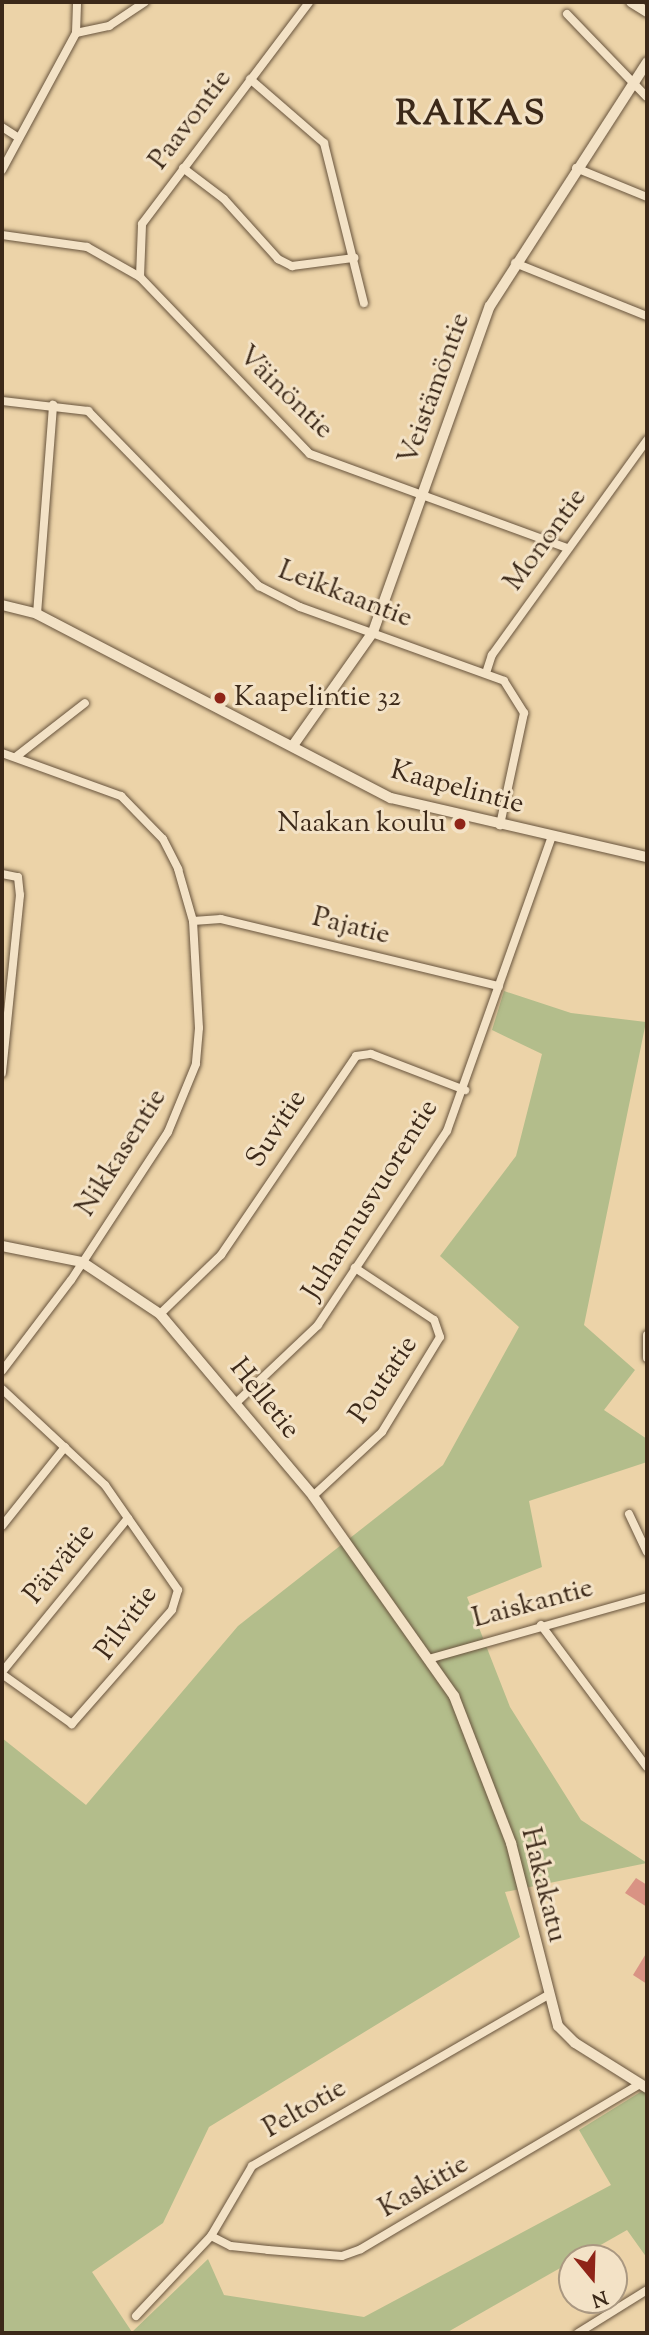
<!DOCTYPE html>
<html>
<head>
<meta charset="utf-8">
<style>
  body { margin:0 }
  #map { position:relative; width:649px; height:2335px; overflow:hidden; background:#ecd3a8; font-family:"Sorts Mill Goudy",serif }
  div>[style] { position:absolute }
  .green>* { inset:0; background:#b3bd8b }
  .building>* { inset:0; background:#d99384 }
  .roads { filter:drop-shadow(0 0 2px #68543d) drop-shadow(0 0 2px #68543d) }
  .minor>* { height:8px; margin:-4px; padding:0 4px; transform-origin:4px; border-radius:4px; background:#f3e2c6 }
  .tertiary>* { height:10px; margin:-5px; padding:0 5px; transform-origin:5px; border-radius:5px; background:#f3e2c6 }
  .dots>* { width:19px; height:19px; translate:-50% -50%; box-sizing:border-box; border:4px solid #f3e2c6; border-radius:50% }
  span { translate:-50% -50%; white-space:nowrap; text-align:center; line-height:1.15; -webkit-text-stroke:6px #f3e2c6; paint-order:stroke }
  .street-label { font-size:28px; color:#3c2919 }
  .poi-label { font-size:28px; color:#3c2919 }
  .left { translate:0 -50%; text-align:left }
  .right { translate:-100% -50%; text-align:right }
  .district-label { font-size:35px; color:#3c2919; font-weight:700; letter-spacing:2px }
  .frame { position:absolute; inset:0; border:4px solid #3c2919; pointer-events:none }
  .north { position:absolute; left:558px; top:2244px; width:70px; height:70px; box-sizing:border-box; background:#f3e2c6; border:2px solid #aa9881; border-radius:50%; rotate:161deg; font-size:19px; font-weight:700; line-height:28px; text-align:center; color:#3c2919 }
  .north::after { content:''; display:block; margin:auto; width:24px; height:32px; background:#8f2418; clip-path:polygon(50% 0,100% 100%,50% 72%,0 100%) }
</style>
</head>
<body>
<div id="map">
  <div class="green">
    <div style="clip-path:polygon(504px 991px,571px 1013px,646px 1022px,584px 1325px,635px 1370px,604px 1410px,647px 1439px,647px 1462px,529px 1501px,542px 1567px,467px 1597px,510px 1707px,581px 1820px,647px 1863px,505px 1892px,520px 1937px,209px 2127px,163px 2223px,92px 2272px,132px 2332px,208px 2259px,224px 2295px,364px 2317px,611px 2185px,579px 2130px,642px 2091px,647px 2091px,647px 2258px,627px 2230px,446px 2333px,2px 2333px,2px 1738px,86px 1805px,238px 1626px,443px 1465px,519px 1327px,440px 1256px,516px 1156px,542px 1054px,492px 1030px)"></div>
  </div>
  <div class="building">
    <div style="clip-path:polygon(636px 1878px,647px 1885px,647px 1907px,625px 1893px)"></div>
    <div style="clip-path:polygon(647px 1952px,647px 1984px,633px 1975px)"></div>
  </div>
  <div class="roads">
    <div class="minor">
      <div style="left:567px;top:14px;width:115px;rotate:46.1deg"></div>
      <div style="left:76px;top:33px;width:34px;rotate:-12deg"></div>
      <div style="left:109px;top:26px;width:43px;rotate:-33.7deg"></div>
      <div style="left:250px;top:79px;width:98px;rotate:40.9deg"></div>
      <div style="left:324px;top:143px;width:165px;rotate:76deg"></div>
      <div style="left:2px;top:127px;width:17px;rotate:33deg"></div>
      <div style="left:183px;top:168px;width:51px;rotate:37.1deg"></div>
      <div style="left:224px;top:199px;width:81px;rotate:48deg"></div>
      <div style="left:278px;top:259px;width:16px;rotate:27deg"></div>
      <div style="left:292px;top:266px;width:63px;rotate:-7.4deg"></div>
      <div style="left:576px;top:168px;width:77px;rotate:22.2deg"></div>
      <div style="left:2px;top:170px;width:156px;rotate:-61.6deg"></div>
      <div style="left:76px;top:33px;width:31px;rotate:-88deg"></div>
      <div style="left:2px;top:235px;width:86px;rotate:8deg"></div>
      <div style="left:87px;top:247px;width:61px;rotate:29.5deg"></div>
      <div style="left:140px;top:277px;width:245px;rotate:46.2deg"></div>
      <div style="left:310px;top:454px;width:274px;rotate:20.1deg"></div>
      <div style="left:515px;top:263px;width:142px;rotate:21.9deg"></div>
      <div style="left:140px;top:277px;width:53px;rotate:-87.8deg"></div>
      <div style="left:142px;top:224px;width:278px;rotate:-53deg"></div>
      <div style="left:2px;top:401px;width:87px;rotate:6.6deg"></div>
      <div style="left:88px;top:411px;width:245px;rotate:45.7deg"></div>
      <div style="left:259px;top:586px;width:46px;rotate:27.1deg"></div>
      <div style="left:300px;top:607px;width:217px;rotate:19.9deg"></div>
      <div style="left:504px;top:681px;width:38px;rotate:58deg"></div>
      <div style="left:524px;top:713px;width:115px;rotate:102.1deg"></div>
      <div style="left:37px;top:614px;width:210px;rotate:-85.6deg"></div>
      <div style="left:487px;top:670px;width:16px;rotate:-72deg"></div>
      <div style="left:492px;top:655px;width:265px;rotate:-54.2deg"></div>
      <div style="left:2px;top:753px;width:127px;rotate:19.9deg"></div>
      <div style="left:121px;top:796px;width:60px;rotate:45.7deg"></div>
      <div style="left:163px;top:839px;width:34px;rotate:63deg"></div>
      <div style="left:178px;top:869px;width:54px;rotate:73.9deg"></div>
      <div style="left:193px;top:921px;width:107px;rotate:86.8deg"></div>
      <div style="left:199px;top:1028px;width:36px;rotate:95deg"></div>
      <div style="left:196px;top:1064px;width:74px;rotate:112.4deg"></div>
      <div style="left:168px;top:1132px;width:177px;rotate:123.2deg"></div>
      <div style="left:71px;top:1280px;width:114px;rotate:127.2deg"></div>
      <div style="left:17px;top:756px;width:86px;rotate:-37.9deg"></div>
      <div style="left:2px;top:874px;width:16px;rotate:11deg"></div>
      <div style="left:18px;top:877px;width:18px;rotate:84deg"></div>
      <div style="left:20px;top:895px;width:179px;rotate:95.8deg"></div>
      <div style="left:193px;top:921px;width:28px;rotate:-4deg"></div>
      <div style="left:221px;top:919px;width:286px;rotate:13.6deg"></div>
      <div style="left:160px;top:1314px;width:85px;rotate:-44deg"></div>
      <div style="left:221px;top:1255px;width:240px;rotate:-55.8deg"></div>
      <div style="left:356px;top:1056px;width:15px;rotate:-8deg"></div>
      <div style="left:371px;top:1054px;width:101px;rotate:21deg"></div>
      <div style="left:647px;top:1335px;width:23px;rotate:90deg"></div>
      <div style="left:2px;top:1389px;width:141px;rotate:43deg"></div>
      <div style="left:105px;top:1485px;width:128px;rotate:55.2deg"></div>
      <div style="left:178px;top:1590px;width:21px;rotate:107deg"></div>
      <div style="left:172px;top:1610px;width:152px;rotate:131.3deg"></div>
      <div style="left:72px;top:1724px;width:86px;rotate:-144.5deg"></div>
      <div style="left:238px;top:1401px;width:110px;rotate:-43.5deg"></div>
      <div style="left:318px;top:1325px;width:233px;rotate:-56.4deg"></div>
      <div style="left:447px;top:1131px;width:313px;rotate:-70.4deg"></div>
      <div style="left:313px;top:1496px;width:94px;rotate:-42.8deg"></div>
      <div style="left:382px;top:1432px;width:111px;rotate:-58.6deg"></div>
      <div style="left:440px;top:1337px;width:18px;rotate:-109deg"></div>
      <div style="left:434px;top:1320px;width:95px;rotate:-146.6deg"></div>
      <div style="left:629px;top:1514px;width:42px;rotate:64.7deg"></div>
      <div style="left:2px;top:1526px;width:101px;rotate:-51.4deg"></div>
      <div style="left:541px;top:1625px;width:177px;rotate:53.3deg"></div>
      <div style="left:432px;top:1658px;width:223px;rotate:-15.8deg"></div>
      <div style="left:2px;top:1672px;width:199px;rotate:-50.7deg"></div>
      <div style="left:211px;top:2236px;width:22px;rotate:27deg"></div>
      <div style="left:231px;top:2246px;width:37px;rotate:6deg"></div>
      <div style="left:268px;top:2250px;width:74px;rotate:4.6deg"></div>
      <div style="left:342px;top:2256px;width:20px;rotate:-20deg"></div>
      <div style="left:361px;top:2249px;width:324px;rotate:-30.6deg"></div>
      <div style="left:136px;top:2316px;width:110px;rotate:-46.8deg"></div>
      <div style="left:211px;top:2236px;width:81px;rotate:-59.6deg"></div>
      <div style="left:252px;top:2166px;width:340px;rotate:-30deg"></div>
      <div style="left:578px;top:2333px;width:81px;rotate:-31.9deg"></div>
    </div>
    <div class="tertiary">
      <div style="left:631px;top:2px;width:19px;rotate:32deg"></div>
      <div style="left:2px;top:605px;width:36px;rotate:14deg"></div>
      <div style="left:37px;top:614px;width:399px;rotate:27.5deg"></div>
      <div style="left:391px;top:798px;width:263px;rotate:13deg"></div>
      <div style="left:294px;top:744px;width:137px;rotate:-54.8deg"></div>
      <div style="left:373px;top:632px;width:346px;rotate:-70.3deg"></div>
      <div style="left:490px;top:306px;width:290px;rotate:-57.2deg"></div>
      <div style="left:2px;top:1246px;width:82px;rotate:11.3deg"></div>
      <div style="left:82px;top:1262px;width:94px;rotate:33.7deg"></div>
      <div style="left:160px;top:1314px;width:238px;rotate:49.9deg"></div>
      <div style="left:313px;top:1496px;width:245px;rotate:54.8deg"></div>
      <div style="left:454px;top:1696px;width:158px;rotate:68.8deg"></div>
      <div style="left:511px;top:1843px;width:189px;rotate:75.6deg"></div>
      <div style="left:558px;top:2026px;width:24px;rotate:45deg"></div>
      <div style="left:575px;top:2043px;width:85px;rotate:32deg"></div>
    </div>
  </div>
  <div class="dots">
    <div style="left:220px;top:698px;background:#8f2418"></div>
    <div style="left:460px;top:824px;background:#8f2418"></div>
  </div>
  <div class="street-label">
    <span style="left:191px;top:120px;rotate:-53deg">Paavontie</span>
    <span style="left:435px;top:389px;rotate:-70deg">Veistämöntie</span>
    <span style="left:285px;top:393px;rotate:44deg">Väinöntie</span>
    <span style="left:546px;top:540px;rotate:-54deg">Monontie</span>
    <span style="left:345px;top:595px;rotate:21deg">Leikkaantie</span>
    <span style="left:457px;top:788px;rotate:15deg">Kaapelintie</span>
    <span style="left:351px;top:927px;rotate:14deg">Pajatie</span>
    <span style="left:277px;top:1129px;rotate:-57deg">Suvitie</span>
    <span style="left:122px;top:1153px;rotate:-58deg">Nikkasentie</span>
    <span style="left:371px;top:1200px;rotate:-58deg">Juhannusvuorentie</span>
    <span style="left:384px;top:1380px;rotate:-56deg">Poutatie</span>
    <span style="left:264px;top:1399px;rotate:51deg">Helletie</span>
    <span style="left:60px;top:1564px;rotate:-51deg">Päivätie</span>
    <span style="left:533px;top:1604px;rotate:-15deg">Laiskantie</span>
    <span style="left:127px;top:1623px;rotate:-54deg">Pilvitie</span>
    <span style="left:543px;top:1885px;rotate:76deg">Hakakatu</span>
    <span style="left:305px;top:2109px;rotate:-30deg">Peltotie</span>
    <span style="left:424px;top:2187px;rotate:-30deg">Kaskitie</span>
  </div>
  <div class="poi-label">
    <span class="left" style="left:234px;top:698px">Kaapelintie 32</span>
    <span class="right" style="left:446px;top:824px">Naakan koulu</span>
  </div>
  <div class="district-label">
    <span style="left:471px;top:116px">RAIKAS</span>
  </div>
  <div class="frame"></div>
  <div class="north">N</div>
</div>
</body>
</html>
